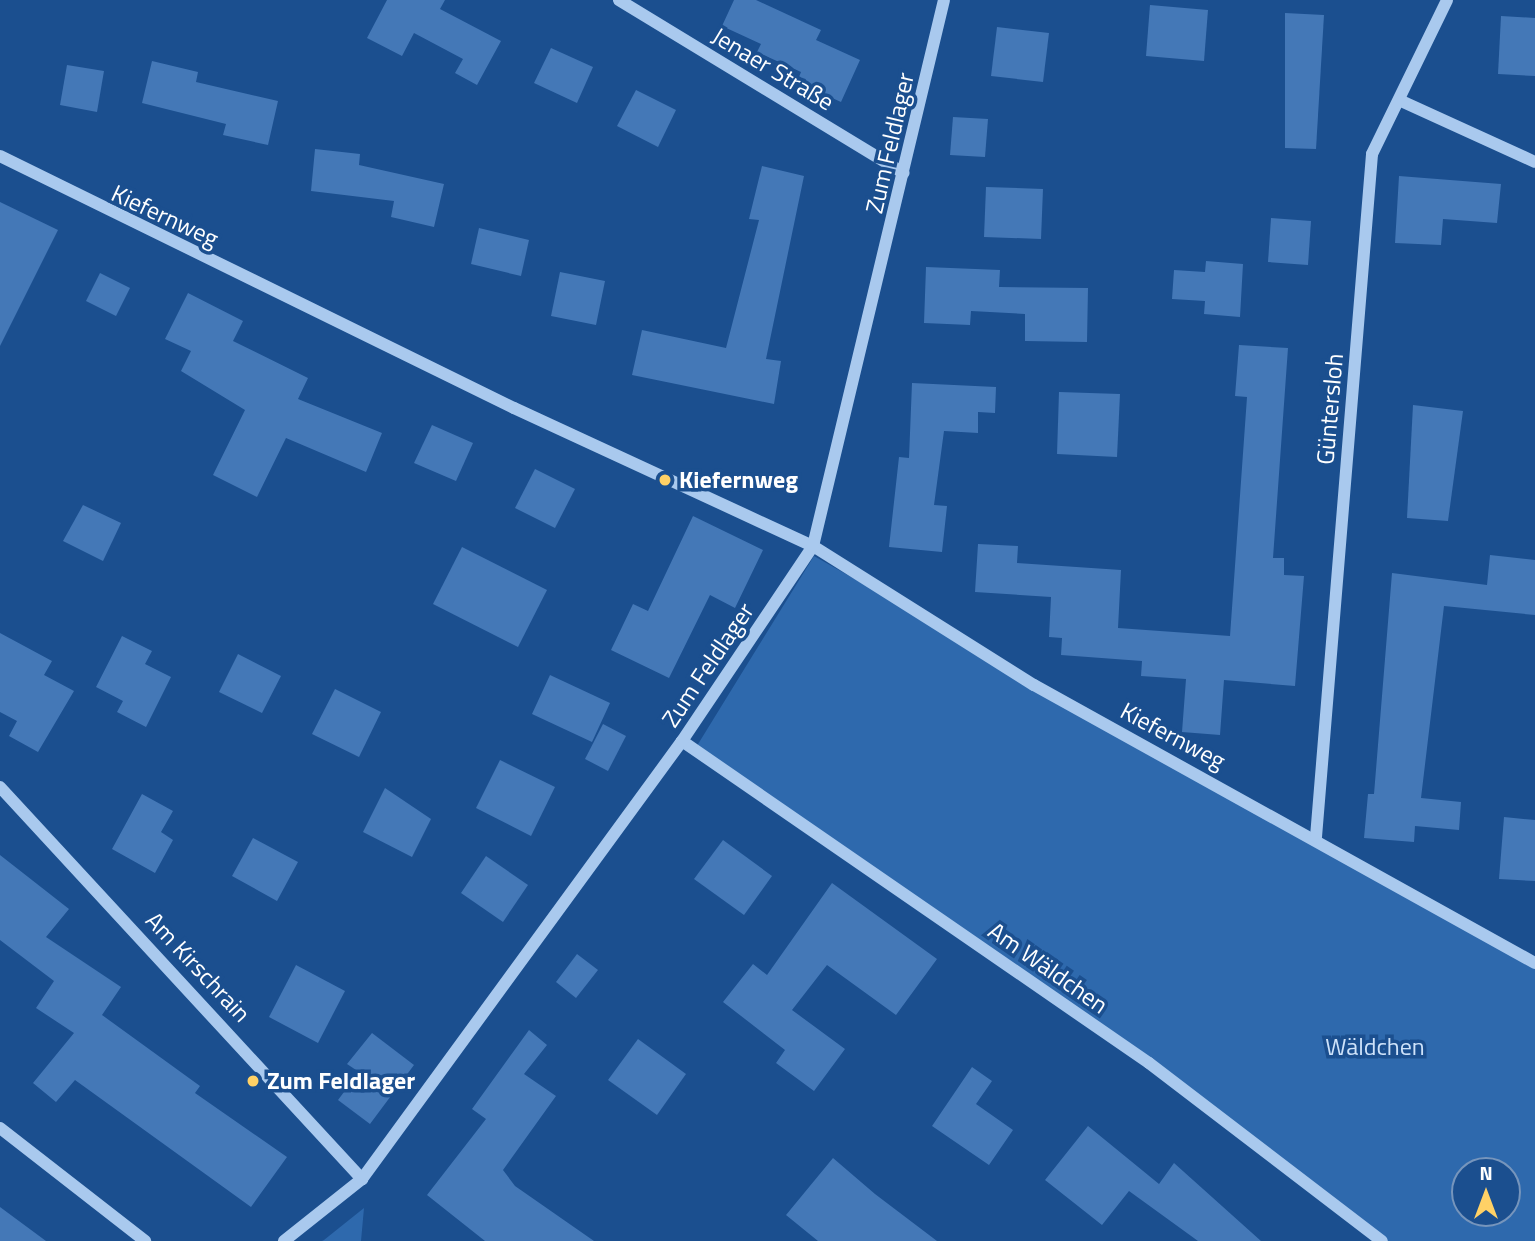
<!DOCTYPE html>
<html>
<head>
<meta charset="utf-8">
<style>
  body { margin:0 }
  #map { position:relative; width:1535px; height:1241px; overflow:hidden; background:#1b4f8f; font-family:"Titillium Web",sans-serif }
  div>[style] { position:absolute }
  .green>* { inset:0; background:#2e69ad }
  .building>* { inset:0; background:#4478b7 }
  .minor>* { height:12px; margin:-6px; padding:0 6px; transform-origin:6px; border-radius:6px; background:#a9c9ee }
  .dots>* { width:19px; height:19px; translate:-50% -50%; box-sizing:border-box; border:4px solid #1b4f8f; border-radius:50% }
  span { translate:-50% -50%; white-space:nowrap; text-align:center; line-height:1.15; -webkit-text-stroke:7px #1b4f8f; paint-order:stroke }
  .street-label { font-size:24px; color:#fff }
  .poi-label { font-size:24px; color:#fff; font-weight:700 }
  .left { translate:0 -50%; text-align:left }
  .park-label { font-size:24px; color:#cfe3fa }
  .north { position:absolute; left:1451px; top:1157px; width:70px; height:70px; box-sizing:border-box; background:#1b4f8f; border:2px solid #7695bc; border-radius:50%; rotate:0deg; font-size:19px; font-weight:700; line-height:28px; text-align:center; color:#fff }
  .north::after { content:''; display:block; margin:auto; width:24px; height:32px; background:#ffd166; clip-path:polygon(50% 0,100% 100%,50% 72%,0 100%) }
</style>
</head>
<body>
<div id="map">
  <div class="green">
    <div style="clip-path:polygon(evenodd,814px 556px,1535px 963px,1535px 1241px,1376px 1241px,1149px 1064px,695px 749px,814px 556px,1465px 1171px,1507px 1171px,1507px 1213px,1465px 1213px,1465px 1171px)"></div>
    <div style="clip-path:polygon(364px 1208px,361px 1241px,322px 1241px,324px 1240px)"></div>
  </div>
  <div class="building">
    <div style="clip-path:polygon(387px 0,445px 0,440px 9px,501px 41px,477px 85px,455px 73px,463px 59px,414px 33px,402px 56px,367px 38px)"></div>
    <div style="clip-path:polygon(734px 0,756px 0,821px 30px,816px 40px,860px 60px,841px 102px,797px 82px,801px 72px,757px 52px,761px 44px,722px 26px)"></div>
    <div style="clip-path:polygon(1150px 5px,1208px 10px,1204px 61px,1146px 56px)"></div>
    <div style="clip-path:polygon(1285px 13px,1324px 15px,1316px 149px,1285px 148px)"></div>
    <div style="clip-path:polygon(1501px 16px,1535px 18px,1535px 76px,1498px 74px)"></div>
    <div style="clip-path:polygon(997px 27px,1049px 33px,1043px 82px,991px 76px)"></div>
    <div style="clip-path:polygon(551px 48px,593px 67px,577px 103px,534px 83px)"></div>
    <div style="clip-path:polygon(152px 61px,198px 72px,196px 82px,278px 101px,268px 145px,223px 135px,226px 124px,142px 103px)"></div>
    <div style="clip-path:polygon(67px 65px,104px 71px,97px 112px,60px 105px)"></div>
    <div style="clip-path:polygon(636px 90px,676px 110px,658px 147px,617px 126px)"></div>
    <div style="clip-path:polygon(953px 117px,988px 119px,985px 157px,950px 155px)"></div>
    <div style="clip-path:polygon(315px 149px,360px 154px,359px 165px,444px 184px,434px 227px,391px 217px,394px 201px,311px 191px)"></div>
    <div style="clip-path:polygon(762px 166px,804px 176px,766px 359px,781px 361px,774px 404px,632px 375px,642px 330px,726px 348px,759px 220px,749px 219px)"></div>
    <div style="clip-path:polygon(1399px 176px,1501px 184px,1497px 223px,1443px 219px,1441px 245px,1395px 243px)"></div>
    <div style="clip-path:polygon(986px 187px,1043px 189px,1041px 239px,984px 237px)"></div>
    <div style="clip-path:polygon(0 202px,58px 230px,0 346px)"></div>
    <div style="clip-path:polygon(1271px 218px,1311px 221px,1308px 265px,1268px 262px)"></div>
    <div style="clip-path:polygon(479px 228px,529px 240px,521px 276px,471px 264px)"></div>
    <div style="clip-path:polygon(1206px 261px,1243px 264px,1240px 317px,1204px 314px,1205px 301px,1172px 299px,1174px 270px,1205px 272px)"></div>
    <div style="clip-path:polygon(926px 267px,1000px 270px,999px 287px,1088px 288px,1087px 342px,1025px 341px,1025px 314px,971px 311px,970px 325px,924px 323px)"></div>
    <div style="clip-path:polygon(560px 272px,605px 281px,596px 325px,551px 316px)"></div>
    <div style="clip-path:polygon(100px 273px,130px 288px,116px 316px,86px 301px)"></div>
    <div style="clip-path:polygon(188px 293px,243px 321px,233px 341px,308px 378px,298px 399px,382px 433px,366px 472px,286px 438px,257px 497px,213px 475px,245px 410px,181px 371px,191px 351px,165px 339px)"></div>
    <div style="clip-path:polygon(1239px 345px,1288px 348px,1273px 558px,1284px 558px,1284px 575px,1304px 576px,1295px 686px,1224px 680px,1220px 735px,1182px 732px,1186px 679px,1141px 676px,1142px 661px,1061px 655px,1062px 638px,1049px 637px,1051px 597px,975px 592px,978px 544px,1018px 546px,1017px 563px,1121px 570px,1118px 628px,1230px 636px,1247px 397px,1235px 396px)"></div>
    <div style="clip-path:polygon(912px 383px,996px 387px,995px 413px,978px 412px,978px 433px,944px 431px,934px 505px,947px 506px,942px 552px,889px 547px,899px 457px,909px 458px)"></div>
    <div style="clip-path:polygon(1059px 392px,1120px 394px,1117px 457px,1057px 454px)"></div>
    <div style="clip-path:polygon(1413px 405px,1463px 411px,1448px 521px,1407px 518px)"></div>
    <div style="clip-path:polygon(432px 425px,473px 443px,456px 481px,414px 463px)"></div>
    <div style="clip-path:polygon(535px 469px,575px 489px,555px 528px,515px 508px)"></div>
    <div style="clip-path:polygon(83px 505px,121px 523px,103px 561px,63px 541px)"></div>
    <div style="clip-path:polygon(693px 516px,763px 550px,735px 608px,710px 595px,669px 678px,611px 650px,633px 604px,648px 611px)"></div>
    <div style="clip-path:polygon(462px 547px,547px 590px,518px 647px,433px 604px)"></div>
    <div style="clip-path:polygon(1490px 555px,1535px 560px,1535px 615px,1444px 606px,1421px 798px,1461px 802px,1459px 830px,1415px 826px,1414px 842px,1364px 838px,1368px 794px,1374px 794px,1392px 573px,1487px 585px)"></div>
    <div style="clip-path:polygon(0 633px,52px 661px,44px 675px,74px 691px,38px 752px,9px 736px,17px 721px,0 712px)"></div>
    <div style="clip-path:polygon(122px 636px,152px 651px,145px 664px,171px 677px,146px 727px,117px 712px,123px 701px,96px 687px)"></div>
    <div style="clip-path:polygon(238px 654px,281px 676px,262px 713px,219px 692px)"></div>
    <div style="clip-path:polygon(550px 675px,610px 703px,592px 742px,532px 714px)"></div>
    <div style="clip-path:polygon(335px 689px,381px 712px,359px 757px,312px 734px)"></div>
    <div style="clip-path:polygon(603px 724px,626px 736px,608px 771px,585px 759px)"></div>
    <div style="clip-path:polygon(500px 760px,555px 787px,531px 836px,476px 808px)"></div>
    <div style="clip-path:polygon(385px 788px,431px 819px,412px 857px,363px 832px)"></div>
    <div style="clip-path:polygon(142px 794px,173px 811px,161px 832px,173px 840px,155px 873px,112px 849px)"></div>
    <div style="clip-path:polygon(1504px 817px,1535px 820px,1535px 881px,1499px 879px)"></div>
    <div style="clip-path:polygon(253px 838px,298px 862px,277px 901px,232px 876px)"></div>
    <div style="clip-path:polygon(723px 840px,772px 876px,744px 915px,694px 879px)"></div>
    <div style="clip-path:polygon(0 855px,69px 909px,46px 937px,121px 987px,102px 1015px,200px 1086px,195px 1093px,287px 1157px,251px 1207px,75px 1080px,56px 1102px,33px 1083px,74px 1033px,36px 1008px,54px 981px,0 940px)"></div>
    <div style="clip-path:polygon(486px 856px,528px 885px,503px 922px,461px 893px)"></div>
    <div style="clip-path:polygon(832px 883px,937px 959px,896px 1015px,827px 965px,792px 1010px,845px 1049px,814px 1091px,776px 1063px,785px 1050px,723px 1002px,753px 964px,767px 975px)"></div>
    <div style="clip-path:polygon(577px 954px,598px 970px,576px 998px,556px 982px)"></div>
    <div style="clip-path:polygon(296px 965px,345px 991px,318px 1043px,269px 1017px)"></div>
    <div style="clip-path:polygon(529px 1030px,547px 1045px,524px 1074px,556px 1096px,503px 1170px,515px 1186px,594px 1241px,485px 1241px,427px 1195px,486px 1119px,472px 1109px)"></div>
    <div style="clip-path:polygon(372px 1033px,414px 1065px,370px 1124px,338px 1100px,359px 1072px,347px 1064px)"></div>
    <div style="clip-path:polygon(638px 1039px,686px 1074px,657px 1115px,608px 1080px)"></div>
    <div style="clip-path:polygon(972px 1067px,992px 1081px,976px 1104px,1013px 1130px,989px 1165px,932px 1126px)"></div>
    <div style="clip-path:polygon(1088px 1126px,1159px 1184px,1174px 1163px,1261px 1241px,1198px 1241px,1129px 1191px,1102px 1225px,1045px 1180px)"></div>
    <div style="clip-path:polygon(833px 1158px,875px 1194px,937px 1241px,818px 1241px,786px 1215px)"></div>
    <div style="clip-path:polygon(0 1207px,46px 1241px,0 1241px)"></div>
  </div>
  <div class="minor">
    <div style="left:619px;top:0;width:333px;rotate:31.3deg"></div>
    <div style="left:1399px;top:100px;width:149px;rotate:24.5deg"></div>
    <div style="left:0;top:156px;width:572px;rotate:26.12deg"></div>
    <div style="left:514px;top:408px;width:329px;rotate:24.8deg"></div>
    <div style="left:813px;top:546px;width:261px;rotate:32.2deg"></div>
    <div style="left:1034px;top:685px;width:573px;rotate:29.03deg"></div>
    <div style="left:682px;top:741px;width:567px;rotate:34.59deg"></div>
    <div style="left:1149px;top:1063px;width:293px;rotate:37.4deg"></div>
    <div style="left:0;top:787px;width:534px;rotate:47.28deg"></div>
    <div style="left:1316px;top:837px;width:685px;rotate:-85.31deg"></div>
    <div style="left:1372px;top:154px;width:171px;rotate:-64deg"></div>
    <div style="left:0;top:1128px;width:184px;rotate:37.9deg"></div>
    <div style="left:284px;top:1241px;width:100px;rotate:-38.5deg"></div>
    <div style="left:362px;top:1179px;width:542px;rotate:-53.85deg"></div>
    <div style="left:682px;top:741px;width:235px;rotate:-56.1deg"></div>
    <div style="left:813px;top:546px;width:561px;rotate:-76.51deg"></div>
  </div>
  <div class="dots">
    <div style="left:665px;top:480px;background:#ffd166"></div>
    <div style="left:253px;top:1081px;background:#ffd166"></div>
  </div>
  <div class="street-label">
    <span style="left:773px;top:69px;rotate:31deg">Jenaer Straße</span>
    <span style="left:890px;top:143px;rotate:-77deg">Zum Feldlager</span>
    <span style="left:165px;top:216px;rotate:25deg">Kiefernweg</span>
    <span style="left:1330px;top:409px;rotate:-85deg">Güntersloh</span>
    <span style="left:708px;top:665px;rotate:-56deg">Zum Feldlager</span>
    <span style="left:1173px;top:736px;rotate:28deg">Kiefernweg</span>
    <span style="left:198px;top:967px;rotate:47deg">Am Kirschrain</span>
    <span style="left:1048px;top:968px;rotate:35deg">Am Wäldchen</span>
  </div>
  <div class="poi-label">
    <span class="left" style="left:679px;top:480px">Kiefernweg</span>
    <span class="left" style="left:267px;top:1081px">Zum Feldlager</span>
  </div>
  <div class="park-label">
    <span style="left:1375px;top:1047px">Wäldchen</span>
  </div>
  <div class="north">N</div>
</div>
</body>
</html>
